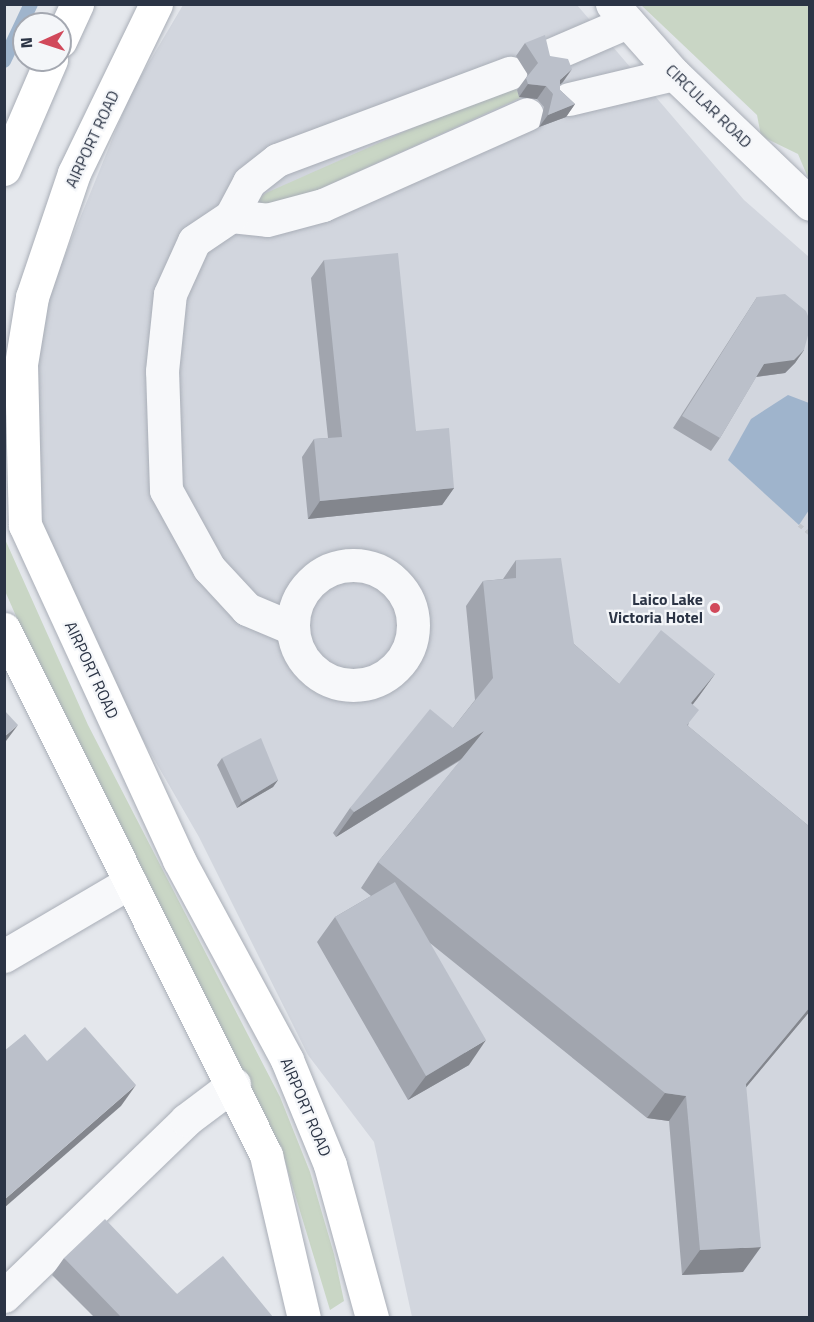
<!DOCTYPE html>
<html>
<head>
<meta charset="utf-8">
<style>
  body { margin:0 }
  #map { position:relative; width:814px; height:1322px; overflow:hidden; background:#e4e7ec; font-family:"Titillium Web",sans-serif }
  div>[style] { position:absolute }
  .built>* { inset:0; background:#d2d6de }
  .green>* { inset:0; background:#c9d6c5 }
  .water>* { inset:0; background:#9fb4cc }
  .stream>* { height:14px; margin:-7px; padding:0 7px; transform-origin:7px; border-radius:7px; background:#9fb4cc }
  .path>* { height:4px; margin-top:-2px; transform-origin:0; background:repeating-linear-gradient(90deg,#c2c5cb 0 4.5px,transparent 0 9px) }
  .roads { filter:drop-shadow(0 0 2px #a9aeb7) drop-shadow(0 0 2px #a9aeb7) }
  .minor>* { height:33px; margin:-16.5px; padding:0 16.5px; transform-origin:16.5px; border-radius:16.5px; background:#f7f8fa }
  .minor>.ring { margin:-16.5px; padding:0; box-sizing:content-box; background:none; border:33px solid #f7f8fa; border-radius:50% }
  .highway>* { height:33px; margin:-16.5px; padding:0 16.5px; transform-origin:16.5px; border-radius:16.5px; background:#fff }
  .wall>* { inset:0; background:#a1a5ae }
  .shaded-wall>* { inset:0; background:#83868d }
  .building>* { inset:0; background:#bbc0ca }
  .dots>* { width:16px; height:16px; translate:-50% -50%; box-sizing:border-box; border:3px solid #f4f6f9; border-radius:50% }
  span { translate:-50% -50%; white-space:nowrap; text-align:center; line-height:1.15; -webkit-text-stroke:4.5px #f4f6f9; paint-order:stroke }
  .street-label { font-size:16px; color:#2b3445 }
  .poi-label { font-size:16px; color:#2b3445; font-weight:700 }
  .right { translate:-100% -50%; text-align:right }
  .frame { position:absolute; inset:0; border:6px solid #2b3445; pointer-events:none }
  .north { position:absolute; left:12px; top:12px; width:60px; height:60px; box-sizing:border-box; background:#f4f6f9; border:2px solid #a4a8b1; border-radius:50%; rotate:267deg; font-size:16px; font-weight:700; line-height:24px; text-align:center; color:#2b3445 }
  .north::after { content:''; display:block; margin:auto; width:21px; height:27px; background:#d1495b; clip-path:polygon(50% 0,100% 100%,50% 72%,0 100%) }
</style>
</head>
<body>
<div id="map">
  <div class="built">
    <div style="clip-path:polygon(183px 5px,577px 5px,744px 200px,809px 257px,809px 1317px,412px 1317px,374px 1142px,308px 1055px,199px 837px,91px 650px,42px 530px,26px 351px,131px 93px)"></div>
  </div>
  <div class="green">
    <div style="clip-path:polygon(641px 5px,809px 5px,809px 180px,798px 154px,761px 136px,757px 115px)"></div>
    <div style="clip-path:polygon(514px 83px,520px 98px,271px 211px,258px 210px,257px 200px,266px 193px)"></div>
    <div style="clip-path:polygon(4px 537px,88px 725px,280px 1097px,310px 1172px,334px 1254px,344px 1301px,330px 1310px,283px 1155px,53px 700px,5px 591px)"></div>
  </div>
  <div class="water">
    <div style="clip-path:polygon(788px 395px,809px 403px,809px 510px,799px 525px,728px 460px,751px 419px)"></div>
  </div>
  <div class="stream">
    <div style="left:4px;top:61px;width:63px;rotate:-64.7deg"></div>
  </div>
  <div class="path">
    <div style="left:799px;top:525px;width:14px;rotate:39deg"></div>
  </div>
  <div class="roads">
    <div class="minor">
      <div style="left:612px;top:4px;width:94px;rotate:48.5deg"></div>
      <div style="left:674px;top:74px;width:188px;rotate:43.7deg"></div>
      <div style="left:553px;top:54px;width:81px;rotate:-23.4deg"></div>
      <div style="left:569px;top:99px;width:108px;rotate:-13.4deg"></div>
      <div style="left:231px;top:216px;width:36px;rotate:6deg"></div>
      <div style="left:267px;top:220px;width:58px;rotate:-15deg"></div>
      <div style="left:323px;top:205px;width:223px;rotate:-24deg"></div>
      <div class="ring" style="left:293px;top:565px;width:87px;height:87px"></div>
      <div style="left:292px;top:628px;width:49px;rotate:-157.1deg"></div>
      <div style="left:247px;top:609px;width:56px;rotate:-132.8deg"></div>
      <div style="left:209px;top:568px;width:89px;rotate:-118.9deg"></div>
      <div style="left:166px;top:490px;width:119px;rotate:-91.9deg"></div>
      <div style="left:162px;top:371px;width:77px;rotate:-84.1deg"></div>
      <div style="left:170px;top:294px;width:58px;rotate:-65.6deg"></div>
      <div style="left:194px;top:241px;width:45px;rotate:-34deg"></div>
      <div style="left:231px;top:216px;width:38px;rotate:-62deg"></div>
      <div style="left:249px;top:182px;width:36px;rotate:-38deg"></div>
      <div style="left:277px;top:160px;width:249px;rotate:-20.5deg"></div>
      <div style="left:4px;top:956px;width:146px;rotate:-30.4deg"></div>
      <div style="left:4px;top:1296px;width:253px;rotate:-44deg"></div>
      <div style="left:186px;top:1120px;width:60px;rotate:-36.9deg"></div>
    </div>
    <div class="highway">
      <div style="left:156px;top:4px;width:188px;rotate:115.9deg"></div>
      <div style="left:74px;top:173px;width:131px;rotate:108.7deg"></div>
      <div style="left:32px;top:297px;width:68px;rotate:99.3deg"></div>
      <div style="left:21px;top:364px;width:161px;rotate:88.6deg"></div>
      <div style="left:25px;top:525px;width:369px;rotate:65.3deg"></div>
      <div style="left:179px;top:860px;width:227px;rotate:61.6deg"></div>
      <div style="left:287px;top:1060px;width:113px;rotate:67.7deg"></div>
      <div style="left:330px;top:1165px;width:159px;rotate:74.6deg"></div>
      <div style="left:60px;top:41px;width:41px;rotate:-65.3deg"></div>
      <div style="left:4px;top:169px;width:119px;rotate:-66.7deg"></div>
      <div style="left:4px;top:629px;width:588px;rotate:63.52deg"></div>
      <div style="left:266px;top:1155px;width:167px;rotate:76.9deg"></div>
    </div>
  </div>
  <div class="wall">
    <div style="clip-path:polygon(525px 43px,550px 56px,563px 82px,560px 84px,560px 90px,575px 104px,566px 117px,539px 127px,544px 107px,537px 99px,519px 97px,517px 90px,528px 75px,516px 56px)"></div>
    <div style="clip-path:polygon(324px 260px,416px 431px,454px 488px,442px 505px,308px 519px,302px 457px,314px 439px,328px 438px,311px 278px)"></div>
    <div style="clip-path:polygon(757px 297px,804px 350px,795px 363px,785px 373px,756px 377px,720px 438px,711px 451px,673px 428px)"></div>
    <div style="clip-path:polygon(516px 560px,574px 644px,619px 684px,715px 674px,693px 704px,688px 726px,810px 827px,810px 1011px,746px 1087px,743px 1272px,682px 1275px,669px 1121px,647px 1118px,430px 943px,469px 1065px,408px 1100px,317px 942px,335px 917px,371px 896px,361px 888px,378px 862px,461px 760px,336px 837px,333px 833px,350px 808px,453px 728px,475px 700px,466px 606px,483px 581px,503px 579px)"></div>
    <div style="clip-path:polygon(222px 758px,278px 780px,273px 787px,237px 808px,217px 765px)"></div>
    <div style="clip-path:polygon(64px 1258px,177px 1294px,273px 1317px,94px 1317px,52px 1275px)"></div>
  </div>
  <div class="shaded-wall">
    <div style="clip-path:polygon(572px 69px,563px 82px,551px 93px,560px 80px)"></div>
    <div style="clip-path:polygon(528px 84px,546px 86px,537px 99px,519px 97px)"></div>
    <div style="clip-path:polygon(575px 104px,566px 117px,539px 127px,548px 115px)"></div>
    <div style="clip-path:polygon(804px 350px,795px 363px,785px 373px,755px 377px,764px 364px)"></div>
    <div style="clip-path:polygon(454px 488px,442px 505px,308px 519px,320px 501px)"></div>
    <div style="clip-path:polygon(715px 674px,697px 699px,674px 728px,691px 703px)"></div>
    <div style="clip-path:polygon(18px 725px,6px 741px,4px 743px,4px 737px)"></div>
    <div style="clip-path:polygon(484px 731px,466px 756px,336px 837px,354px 812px)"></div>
    <div style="clip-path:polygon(278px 780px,273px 787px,237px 808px,242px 802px)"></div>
    <div style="clip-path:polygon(810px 1007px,810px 1011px,728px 1109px,746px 1084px)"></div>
    <div style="clip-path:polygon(486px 1040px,469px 1065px,408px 1100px,426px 1076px)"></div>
    <div style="clip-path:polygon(136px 1085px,121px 1106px,4px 1208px,4px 1200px)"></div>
    <div style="clip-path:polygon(665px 1093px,686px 1096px,669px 1121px,647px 1118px)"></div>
    <div style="clip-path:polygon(761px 1247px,743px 1272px,682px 1275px,700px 1250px)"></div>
  </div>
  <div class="building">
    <div style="clip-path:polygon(545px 35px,550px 56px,568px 59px,572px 69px,560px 80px,560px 90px,575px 104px,548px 115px,553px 94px,546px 86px,528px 84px,526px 78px,538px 63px,525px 43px)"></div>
    <div style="clip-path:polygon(398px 253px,416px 431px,449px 428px,454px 488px,320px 501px,314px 439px,342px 437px,324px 260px)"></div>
    <div style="clip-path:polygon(785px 294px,806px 311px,810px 321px,810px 328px,804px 350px,794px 360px,764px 364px,720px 438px,682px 416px,757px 297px)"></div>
    <div style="clip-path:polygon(561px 558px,574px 644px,619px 684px,661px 630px,715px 674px,691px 703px,699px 710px,687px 725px,810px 827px,810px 1007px,746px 1084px,761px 1247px,700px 1250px,686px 1096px,665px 1093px,378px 862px,484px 731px,354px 812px,350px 808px,430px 709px,453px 728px,493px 678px,483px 581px,516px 578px,516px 560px)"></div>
    <div style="clip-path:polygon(4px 710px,18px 725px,4px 737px)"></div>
    <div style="clip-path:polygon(261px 738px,278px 780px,242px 802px,222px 758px)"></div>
    <div style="clip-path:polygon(395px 882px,486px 1040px,426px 1076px,335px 917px)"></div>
    <div style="clip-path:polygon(85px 1027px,136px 1085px,4px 1200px,4px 1051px,25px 1034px,47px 1061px)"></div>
    <div style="clip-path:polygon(105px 1219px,177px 1294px,223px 1256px,273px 1317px,121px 1317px,64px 1258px)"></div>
  </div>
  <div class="dots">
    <div style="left:715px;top:608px;background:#d1495b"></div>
  </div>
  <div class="street-label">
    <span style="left:709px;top:106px;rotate:44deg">CIRCULAR ROAD</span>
    <span style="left:92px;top:139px;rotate:-65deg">AIRPORT ROAD</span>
    <span style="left:92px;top:670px;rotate:65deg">AIRPORT ROAD</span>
    <span style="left:306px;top:1107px;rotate:67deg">AIRPORT ROAD</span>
  </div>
  <div class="poi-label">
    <span class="right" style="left:703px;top:608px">Laico Lake<br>Victoria Hotel</span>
  </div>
  <div class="frame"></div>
  <div class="north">N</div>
</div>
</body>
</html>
